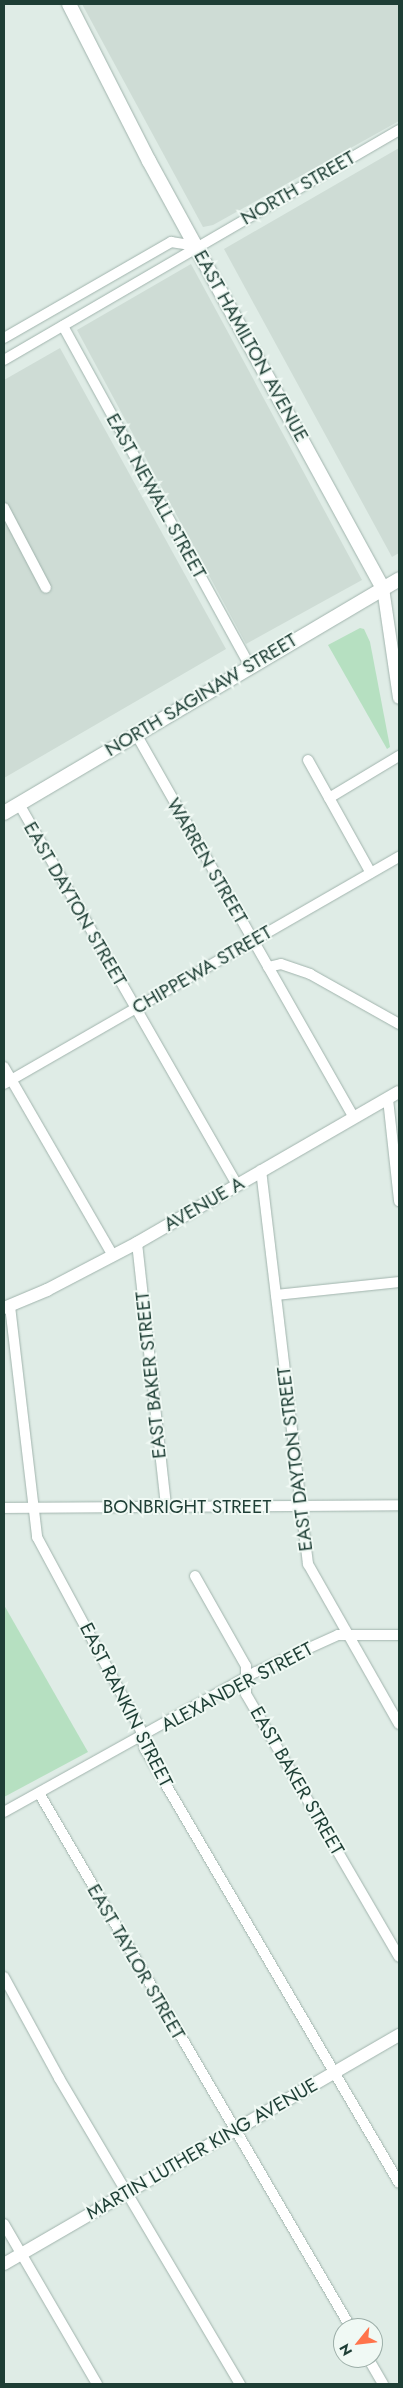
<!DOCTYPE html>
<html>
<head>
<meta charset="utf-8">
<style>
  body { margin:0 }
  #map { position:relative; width:403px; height:2388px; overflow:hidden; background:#dfece6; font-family:Jost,sans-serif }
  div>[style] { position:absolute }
  .built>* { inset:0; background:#cedcd5 }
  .green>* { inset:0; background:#b6e0c1 }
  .roads { filter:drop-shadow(0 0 1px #a1b4ad) drop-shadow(0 0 1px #a1b4ad) }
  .minor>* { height:10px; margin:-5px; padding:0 5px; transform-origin:5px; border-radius:5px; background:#fff }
  .tertiary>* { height:12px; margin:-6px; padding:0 6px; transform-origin:6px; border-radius:6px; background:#fff }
  .secondary>* { height:14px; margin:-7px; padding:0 7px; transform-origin:7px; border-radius:7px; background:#fff }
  span { translate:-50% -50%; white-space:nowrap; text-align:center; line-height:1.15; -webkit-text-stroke:4px #f0f9f4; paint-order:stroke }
  .street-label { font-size:19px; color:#1e3e35 }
  .frame { position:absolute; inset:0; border:5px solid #1e3e35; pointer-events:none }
  .north { position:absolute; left:333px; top:2318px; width:50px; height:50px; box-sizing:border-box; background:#f0f9f4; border:1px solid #9caea8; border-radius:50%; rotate:241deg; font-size:14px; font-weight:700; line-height:20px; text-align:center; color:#1e3e35 }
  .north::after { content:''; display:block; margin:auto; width:18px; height:22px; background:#ff744b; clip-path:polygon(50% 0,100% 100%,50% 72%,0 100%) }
</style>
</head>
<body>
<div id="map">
  <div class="built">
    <div style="clip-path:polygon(82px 4px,399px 4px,399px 121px,213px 225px,203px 227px)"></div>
    <div style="clip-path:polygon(399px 148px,399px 553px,392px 557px,224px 249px)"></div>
    <div style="clip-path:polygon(191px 264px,362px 580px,246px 644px,77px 330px)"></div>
    <div style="clip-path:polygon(60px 348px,226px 649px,4px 778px,4px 380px)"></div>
  </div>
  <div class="green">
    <div style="clip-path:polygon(360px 628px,364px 629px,370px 642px,390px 747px,387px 749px,328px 645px)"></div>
    <div style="clip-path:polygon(4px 1605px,88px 1752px,4px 1797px)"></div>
  </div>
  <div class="roads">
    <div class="minor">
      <div style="left:63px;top:326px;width:388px;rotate:61.2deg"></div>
      <div style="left:4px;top:338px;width:193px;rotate:-29.9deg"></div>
      <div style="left:171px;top:242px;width:25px;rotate:9deg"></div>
      <div style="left:4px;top:360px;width:457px;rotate:-30.2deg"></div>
      <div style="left:4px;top:508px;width:90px;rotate:62.3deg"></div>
      <div style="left:136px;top:734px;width:441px;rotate:60.4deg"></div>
      <div style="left:308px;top:760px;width:129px;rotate:60.9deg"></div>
      <div style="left:329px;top:798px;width:82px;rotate:-31deg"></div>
      <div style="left:19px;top:804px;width:439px;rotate:60.2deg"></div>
      <div style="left:268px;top:967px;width:13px;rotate:-13deg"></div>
      <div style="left:281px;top:964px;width:31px;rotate:19deg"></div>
      <div style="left:310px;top:974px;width:102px;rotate:29.3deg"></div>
      <div style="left:4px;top:1067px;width:218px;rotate:60deg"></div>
      <div style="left:4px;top:1084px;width:456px;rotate:-29.9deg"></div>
      <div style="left:388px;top:1099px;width:103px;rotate:83.8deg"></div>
      <div style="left:261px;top:1170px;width:397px;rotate:83.2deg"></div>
      <div style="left:308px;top:1564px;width:184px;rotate:60.4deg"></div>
      <div style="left:137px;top:1243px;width:265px;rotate:83.7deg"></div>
      <div style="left:276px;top:1295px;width:124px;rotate:-6deg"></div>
      <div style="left:10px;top:1306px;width:233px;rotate:83.3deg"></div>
      <div style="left:37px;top:1537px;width:217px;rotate:61.7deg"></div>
      <div style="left:140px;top:1728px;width:22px;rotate:77deg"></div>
      <div style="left:145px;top:1749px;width:503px;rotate:59.66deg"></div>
      <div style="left:4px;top:1508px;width:395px;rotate:-0.4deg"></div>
      <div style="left:195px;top:1576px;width:103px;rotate:60.5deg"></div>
      <div style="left:246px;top:1666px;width:28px;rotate:90deg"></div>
      <div style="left:246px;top:1694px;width:304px;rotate:59.8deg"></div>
      <div style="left:39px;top:1793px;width:619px;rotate:59.75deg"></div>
      <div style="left:4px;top:1812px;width:288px;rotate:-29.1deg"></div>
      <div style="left:256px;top:1672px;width:90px;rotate:-24.3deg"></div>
      <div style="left:338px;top:1635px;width:61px"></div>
      <div style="left:4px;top:1977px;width:115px;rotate:61.4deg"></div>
      <div style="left:59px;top:2078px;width:356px;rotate:59.4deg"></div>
      <div style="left:4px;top:2224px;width:185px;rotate:59.8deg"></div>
      <div style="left:368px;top:2358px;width:30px;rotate:60deg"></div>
    </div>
    <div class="tertiary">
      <div style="left:383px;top:588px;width:111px;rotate:81.7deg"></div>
      <div style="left:4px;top:1308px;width:47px;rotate:-22.7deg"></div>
      <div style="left:47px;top:1290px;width:102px;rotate:-27.6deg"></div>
      <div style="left:137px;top:1243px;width:302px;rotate:-30deg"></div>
      <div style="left:4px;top:2264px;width:457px;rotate:-30.1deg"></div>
    </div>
    <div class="secondary">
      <div style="left:69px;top:4px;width:176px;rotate:63deg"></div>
      <div style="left:149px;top:161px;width:487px;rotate:61.3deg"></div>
      <div style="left:4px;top:813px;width:459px;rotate:-30.6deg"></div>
    </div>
  </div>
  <div class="street-label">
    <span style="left:298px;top:188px;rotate:-30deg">NORTH STREET</span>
    <span style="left:251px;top:346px;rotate:61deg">EAST HAMILTON AVENUE</span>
    <span style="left:156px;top:496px;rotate:61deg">EAST NEWALL STREET</span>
    <span style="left:201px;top:695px;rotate:-31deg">NORTH SAGINAW STREET</span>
    <span style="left:207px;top:861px;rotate:60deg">WARREN STREET</span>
    <span style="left:75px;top:904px;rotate:60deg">EAST DAYTON STREET</span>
    <span style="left:202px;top:970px;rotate:-30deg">CHIPPEWA STREET</span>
    <span style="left:204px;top:1204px;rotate:-30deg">AVENUE A</span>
    <span style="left:151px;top:1375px;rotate:-96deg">EAST BAKER STREET</span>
    <span style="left:295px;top:1459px;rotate:-97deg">EAST DAYTON STREET</span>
    <span style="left:187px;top:1507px">BONBRIGHT STREET</span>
    <span style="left:237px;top:1687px;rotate:-28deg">ALEXANDER STREET</span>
    <span style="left:126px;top:1705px;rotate:63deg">EAST RANKIN STREET</span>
    <span style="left:297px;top:1781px;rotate:60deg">EAST BAKER STREET</span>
    <span style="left:136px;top:1962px;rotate:60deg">EAST TAYLOR STREET</span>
    <span style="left:202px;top:2149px;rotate:-30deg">MARTIN LUTHER KING AVENUE</span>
  </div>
  <div class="frame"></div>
  <div class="north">N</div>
</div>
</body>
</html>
